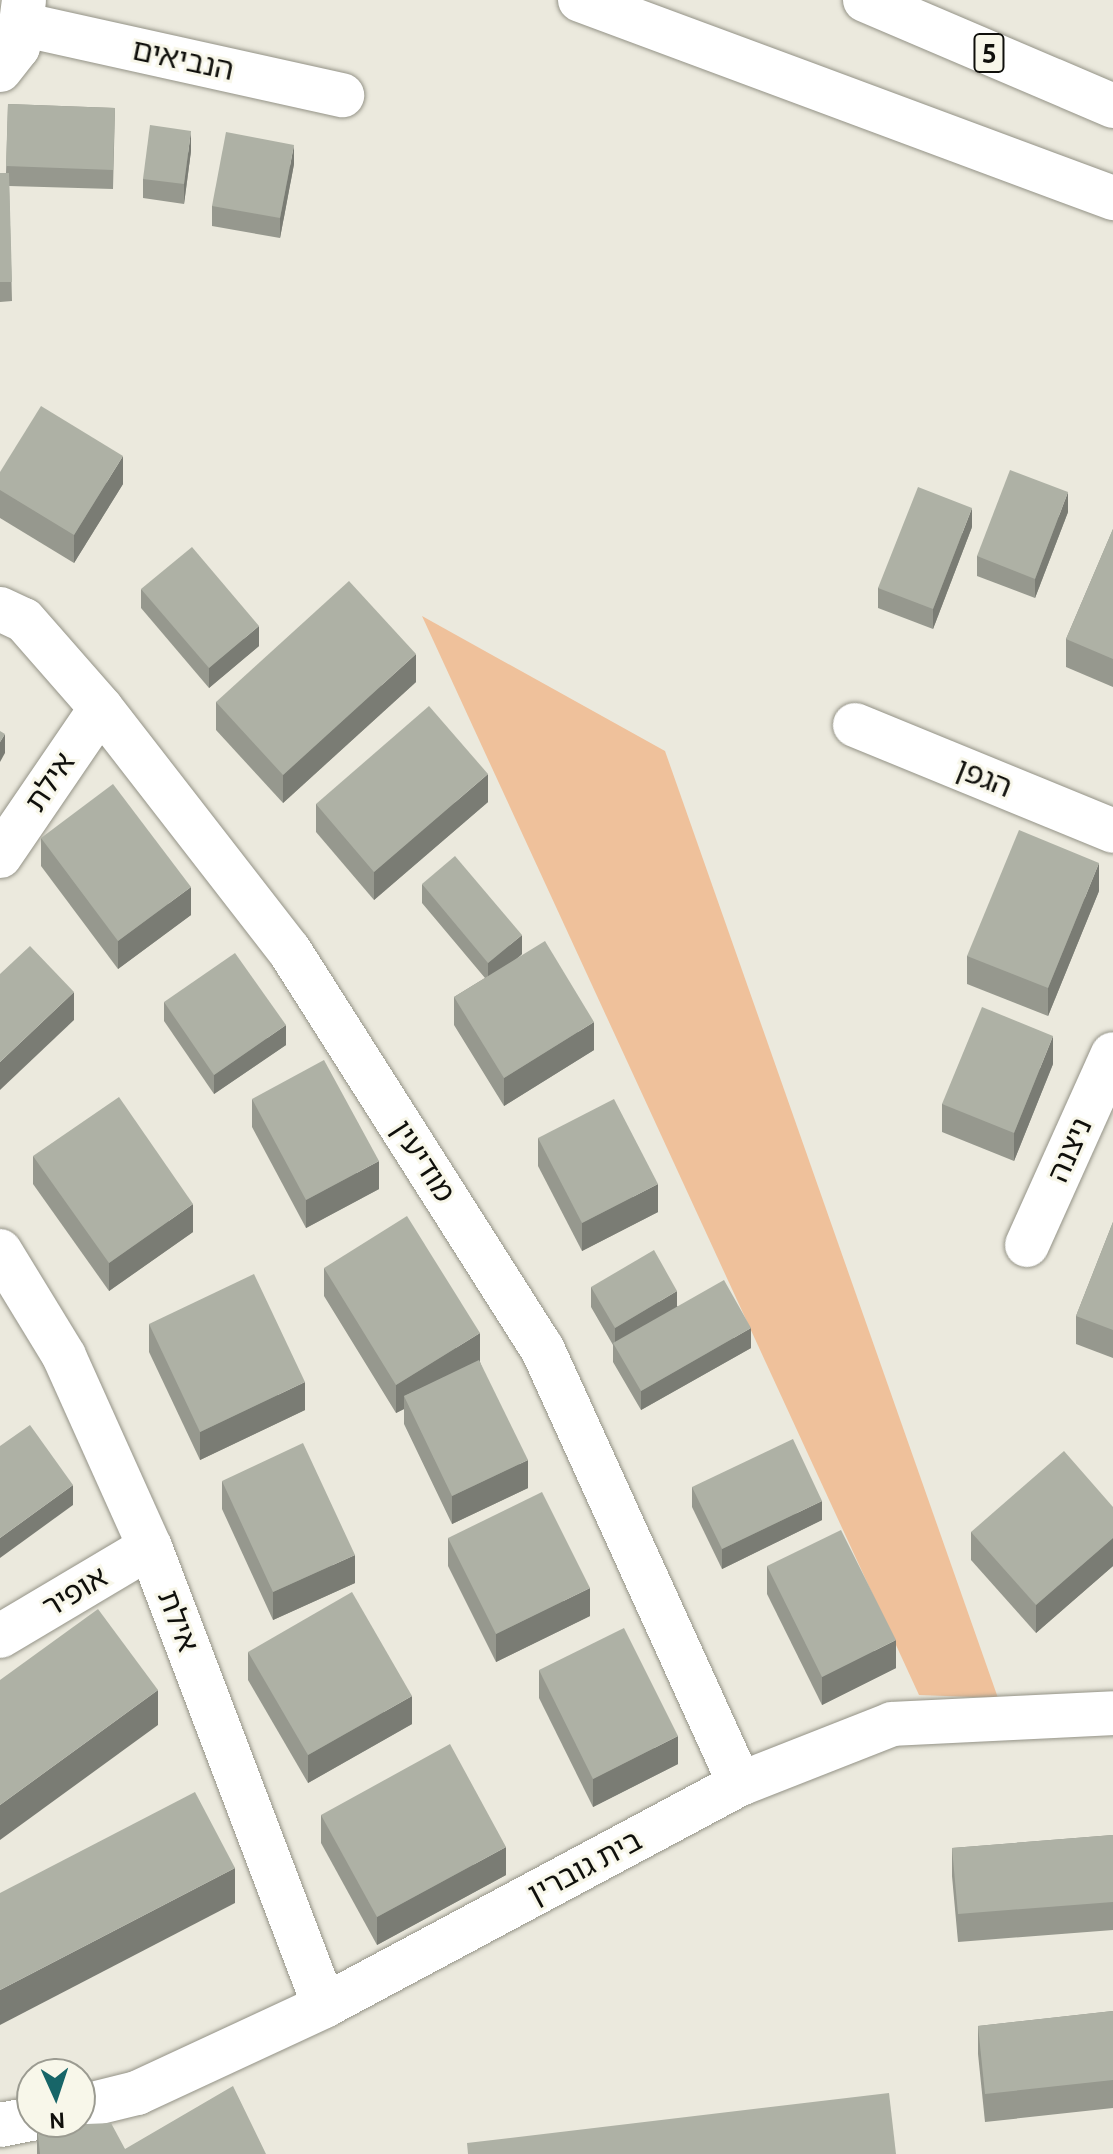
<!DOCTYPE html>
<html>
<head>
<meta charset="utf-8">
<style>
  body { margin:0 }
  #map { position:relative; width:1113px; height:2154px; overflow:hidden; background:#ebe9dd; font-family:Cabin,"Noto Sans Hebrew",sans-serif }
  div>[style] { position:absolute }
  .green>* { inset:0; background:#efc19b }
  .roads { filter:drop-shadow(0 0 2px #949387) drop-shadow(0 0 2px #949387) }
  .minor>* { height:44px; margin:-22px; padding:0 22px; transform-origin:22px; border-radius:22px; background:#fff }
  .highway>* { height:44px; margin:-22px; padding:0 22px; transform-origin:22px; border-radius:22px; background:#fff }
  .wall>* { inset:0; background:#96988e }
  .shaded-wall>* { inset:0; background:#7a7c74 }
  .building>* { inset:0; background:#aeb1a5 }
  span { translate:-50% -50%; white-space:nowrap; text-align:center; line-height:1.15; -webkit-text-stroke:6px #f8f7ea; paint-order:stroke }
  .shield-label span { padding:2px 6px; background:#f8f7ea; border:2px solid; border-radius:6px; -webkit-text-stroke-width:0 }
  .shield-label { font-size:28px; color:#10100c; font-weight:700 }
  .street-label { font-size:30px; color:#10100c }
  .north { position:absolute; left:16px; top:2058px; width:80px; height:80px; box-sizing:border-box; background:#f8f7ea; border:2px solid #9b9b91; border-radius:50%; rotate:177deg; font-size:22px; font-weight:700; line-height:32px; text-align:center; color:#10100c }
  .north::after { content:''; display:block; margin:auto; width:28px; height:36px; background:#176568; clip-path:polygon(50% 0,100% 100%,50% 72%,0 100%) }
</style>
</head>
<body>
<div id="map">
  <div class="green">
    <div style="clip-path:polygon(422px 616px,665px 751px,998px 1698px,919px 1695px)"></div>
  </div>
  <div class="roads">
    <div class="minor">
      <div style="left:25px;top:25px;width:325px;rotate:12.5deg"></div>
      <div style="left:0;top:70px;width:29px;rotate:-52deg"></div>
      <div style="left:18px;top:47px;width:47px;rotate:-82.7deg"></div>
      <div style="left:0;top:609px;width:26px;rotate:25deg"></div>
      <div style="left:24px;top:620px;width:117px;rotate:48.8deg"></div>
      <div style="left:101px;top:708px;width:306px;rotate:52.2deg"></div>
      <div style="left:289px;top:950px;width:472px;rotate:57.6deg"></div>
      <div style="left:542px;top:1348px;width:479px;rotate:65.6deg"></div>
      <div style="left:855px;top:725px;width:279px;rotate:22.3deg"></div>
      <div style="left:0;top:856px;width:179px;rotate:-55.7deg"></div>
      <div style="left:1027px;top:1245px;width:209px;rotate:-65.8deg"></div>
      <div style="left:0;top:1251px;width:123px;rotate:58.6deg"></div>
      <div style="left:64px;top:1356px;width:209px;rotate:65.8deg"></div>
      <div style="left:150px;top:1547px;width:491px;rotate:69.2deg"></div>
      <div style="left:0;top:1636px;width:174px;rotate:-30.7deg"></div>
      <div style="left:80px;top:2107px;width:59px;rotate:-13.8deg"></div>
      <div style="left:137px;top:2093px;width:206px;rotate:-24.9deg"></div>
      <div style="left:324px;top:2006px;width:472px;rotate:-28.1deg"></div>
      <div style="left:740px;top:1784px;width:163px;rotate:-21.5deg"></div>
      <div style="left:892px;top:1724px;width:221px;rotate:-2.8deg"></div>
      <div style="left:0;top:2125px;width:33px;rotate:-11deg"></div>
    </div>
    <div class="highway">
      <div style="left:580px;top:0;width:569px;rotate:20.38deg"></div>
      <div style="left:865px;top:0;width:270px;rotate:23.1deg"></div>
    </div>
  </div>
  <div class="wall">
    <div style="clip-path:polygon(8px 104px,115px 108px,113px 189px,9px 186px,12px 301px,0 302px,0 173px,6px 173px)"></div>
    <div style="clip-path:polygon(191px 151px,184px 204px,143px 198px,143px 179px)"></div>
    <div style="clip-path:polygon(294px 164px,280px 238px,212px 226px,212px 206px)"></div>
    <div style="clip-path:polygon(0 472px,123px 484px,74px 563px,0 518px)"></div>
    <div style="clip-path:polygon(1068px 512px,1035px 598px,977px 576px,977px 556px)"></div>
    <div style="clip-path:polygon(972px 527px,933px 629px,878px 608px,878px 588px)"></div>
    <div style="clip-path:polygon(1113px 529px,1113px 687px,1066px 667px,1066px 639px)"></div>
    <div style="clip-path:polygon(141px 589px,259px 646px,209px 688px,141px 608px)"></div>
    <div style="clip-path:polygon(416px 682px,283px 803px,216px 730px,216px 702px)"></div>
    <div style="clip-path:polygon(488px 802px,374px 900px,316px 832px,316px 804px)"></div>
    <div style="clip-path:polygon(41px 838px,191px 915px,118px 969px,41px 866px)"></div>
    <div style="clip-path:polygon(422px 884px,522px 954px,517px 959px,594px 1050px,504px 1106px,454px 1025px,454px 997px,485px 978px,422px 903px)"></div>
    <div style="clip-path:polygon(1099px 891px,1048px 1016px,967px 984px,967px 956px)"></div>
    <div style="clip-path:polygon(164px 1002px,286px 1045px,214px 1094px,164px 1021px)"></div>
    <div style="clip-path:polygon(1053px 1064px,1014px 1161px,942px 1132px,942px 1104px)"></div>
    <div style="clip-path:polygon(252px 1099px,379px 1189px,306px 1228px,252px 1127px)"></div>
    <div style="clip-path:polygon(538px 1138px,658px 1212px,582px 1251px,538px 1166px)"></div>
    <div style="clip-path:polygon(33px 1156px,193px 1232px,109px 1291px,33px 1184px)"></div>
    <div style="clip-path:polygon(1113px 1222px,1113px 1358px,1076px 1344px,1076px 1316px)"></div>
    <div style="clip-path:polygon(324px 1268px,480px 1362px,528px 1488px,452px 1524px,404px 1424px,404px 1409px,396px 1413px,324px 1296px)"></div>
    <div style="clip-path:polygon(591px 1287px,677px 1306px,751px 1348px,641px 1410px,613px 1362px,613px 1345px,591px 1307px)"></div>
    <div style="clip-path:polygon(149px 1324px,305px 1410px,200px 1460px,149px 1352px)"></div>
    <div style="clip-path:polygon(222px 1481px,355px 1583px,273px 1620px,222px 1509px)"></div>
    <div style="clip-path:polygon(692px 1487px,822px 1520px,722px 1569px,692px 1507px)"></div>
    <div style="clip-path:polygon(1113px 1507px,1113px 1566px,1036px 1633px,971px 1560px,971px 1532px)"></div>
    <div style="clip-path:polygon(448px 1538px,590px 1616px,496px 1662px,448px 1566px)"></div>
    <div style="clip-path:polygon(767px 1566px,896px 1668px,822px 1705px,767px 1594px)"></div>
    <div style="clip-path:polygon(248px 1652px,412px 1724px,308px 1783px,248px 1680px)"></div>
    <div style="clip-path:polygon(539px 1670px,678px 1764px,593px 1807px,539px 1698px)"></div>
    <div style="clip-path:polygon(321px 1815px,506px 1875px,377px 1945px,321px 1843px)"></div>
    <div style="clip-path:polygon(1113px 1835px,1113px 1930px,958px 1942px,952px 1876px,952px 1848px)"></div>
    <div style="clip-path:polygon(1113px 2011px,1113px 2108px,985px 2122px,978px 2054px,978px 2026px)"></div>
    <div style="clip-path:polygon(37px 2126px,125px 2149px,266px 2154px,37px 2154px)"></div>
  </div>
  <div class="shaded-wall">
    <div style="clip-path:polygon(191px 131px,191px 151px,184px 204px,184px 184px)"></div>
    <div style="clip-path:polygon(294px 145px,294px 164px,280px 238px,280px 218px)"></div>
    <div style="clip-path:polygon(123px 456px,123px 484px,74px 563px,74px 535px)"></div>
    <div style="clip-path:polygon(1068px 492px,1068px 512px,1035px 598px,1035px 579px)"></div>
    <div style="clip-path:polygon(972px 508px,972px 527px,933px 629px,933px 609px)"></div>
    <div style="clip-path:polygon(259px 626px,259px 646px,209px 688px,209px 668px)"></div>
    <div style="clip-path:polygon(416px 654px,416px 682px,283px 803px,283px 775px)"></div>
    <div style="clip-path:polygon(5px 734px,5px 753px,0 762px,0 742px)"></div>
    <div style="clip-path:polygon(488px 774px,488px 802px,374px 900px,374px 872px)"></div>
    <div style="clip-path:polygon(1099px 863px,1099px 891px,1048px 1016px,1048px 988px)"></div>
    <div style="clip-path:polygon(191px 887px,191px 915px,118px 969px,118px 941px)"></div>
    <div style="clip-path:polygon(522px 935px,522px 954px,488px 982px,488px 963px)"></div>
    <div style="clip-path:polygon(74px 992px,74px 1020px,0 1090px,0 1062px)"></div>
    <div style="clip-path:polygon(594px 1022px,594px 1050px,504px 1106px,504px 1078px)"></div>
    <div style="clip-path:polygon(286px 1025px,286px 1045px,214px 1094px,214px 1075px)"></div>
    <div style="clip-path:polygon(1053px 1036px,1053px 1064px,1014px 1161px,1014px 1133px)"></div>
    <div style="clip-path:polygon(379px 1161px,379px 1189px,306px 1228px,306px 1200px)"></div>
    <div style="clip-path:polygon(658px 1184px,658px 1212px,582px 1251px,582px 1223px)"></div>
    <div style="clip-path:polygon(193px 1204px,193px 1232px,109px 1291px,109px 1263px)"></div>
    <div style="clip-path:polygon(677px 1291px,677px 1311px,615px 1346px,615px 1328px)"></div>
    <div style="clip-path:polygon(751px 1328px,751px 1348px,641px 1410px,641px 1391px)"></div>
    <div style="clip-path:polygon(480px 1333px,480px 1362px,404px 1396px,404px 1409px,396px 1413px,396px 1385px)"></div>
    <div style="clip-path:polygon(305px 1382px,305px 1410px,200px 1460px,200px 1432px)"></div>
    <div style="clip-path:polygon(528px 1460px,528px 1488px,452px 1524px,452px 1496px)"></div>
    <div style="clip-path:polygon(73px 1485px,73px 1505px,0 1558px,0 1538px)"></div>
    <div style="clip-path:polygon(822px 1501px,822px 1520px,722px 1569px,722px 1549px)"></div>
    <div style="clip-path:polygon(1113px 1538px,1113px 1566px,1036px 1633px,1036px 1605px)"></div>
    <div style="clip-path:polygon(355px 1555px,355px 1583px,273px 1620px,273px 1592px)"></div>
    <div style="clip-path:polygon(590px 1588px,590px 1616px,496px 1662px,496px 1634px)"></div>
    <div style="clip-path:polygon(896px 1640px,896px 1668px,822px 1705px,822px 1677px)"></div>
    <div style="clip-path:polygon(158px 1690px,158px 1725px,0 1840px,0 1805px)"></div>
    <div style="clip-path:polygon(412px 1696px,412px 1724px,308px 1783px,308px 1755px)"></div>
    <div style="clip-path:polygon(678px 1736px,678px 1764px,593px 1807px,593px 1779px)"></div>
    <div style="clip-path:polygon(506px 1847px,506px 1875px,377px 1945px,377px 1917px)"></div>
    <div style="clip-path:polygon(235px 1868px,235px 1903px,0 2025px,0 1990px)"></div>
  </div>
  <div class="building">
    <div style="clip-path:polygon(8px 104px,115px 108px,113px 170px,6px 166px)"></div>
    <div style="clip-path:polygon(150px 125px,191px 131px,184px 184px,143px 179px)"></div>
    <div style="clip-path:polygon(226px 132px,294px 145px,280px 218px,212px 206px)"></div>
    <div style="clip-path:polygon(0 173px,9px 173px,12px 282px,0 282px)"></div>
    <div style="clip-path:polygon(41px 406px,123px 456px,74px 535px,0 490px,0 472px)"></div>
    <div style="clip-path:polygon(1010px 470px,1068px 492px,1035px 579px,977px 556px)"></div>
    <div style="clip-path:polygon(918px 487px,972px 508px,933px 609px,878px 588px)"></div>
    <div style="clip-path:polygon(1113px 529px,1113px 659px,1066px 639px)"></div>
    <div style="clip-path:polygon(192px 547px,259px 626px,209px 668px,141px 589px)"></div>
    <div style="clip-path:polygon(349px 581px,416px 654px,283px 775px,216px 702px)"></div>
    <div style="clip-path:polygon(429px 706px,488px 774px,374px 872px,316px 804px)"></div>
    <div style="clip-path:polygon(0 731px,5px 734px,0 742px)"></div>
    <div style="clip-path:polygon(113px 784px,191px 887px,118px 941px,41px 838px)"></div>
    <div style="clip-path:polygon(1019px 830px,1099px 863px,1048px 988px,967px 956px)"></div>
    <div style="clip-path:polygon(455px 856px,522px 935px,488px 963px,422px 884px)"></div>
    <div style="clip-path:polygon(545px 941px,594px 1022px,504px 1078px,454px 997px)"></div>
    <div style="clip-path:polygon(30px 946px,74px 992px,0 1062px,0 974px)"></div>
    <div style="clip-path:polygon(235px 953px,286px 1025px,214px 1075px,164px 1002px)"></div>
    <div style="clip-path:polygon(982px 1007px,1053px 1036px,1014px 1133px,942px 1104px)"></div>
    <div style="clip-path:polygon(324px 1060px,379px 1161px,306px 1200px,252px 1099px)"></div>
    <div style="clip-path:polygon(119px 1097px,193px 1204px,109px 1263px,33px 1156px)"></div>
    <div style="clip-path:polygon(614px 1099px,658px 1184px,582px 1223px,538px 1138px)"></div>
    <div style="clip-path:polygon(407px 1216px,480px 1333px,396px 1385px,324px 1268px)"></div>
    <div style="clip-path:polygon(1113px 1222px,1113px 1330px,1076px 1316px)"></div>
    <div style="clip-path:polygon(654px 1250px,677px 1291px,615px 1328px,591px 1287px)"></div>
    <div style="clip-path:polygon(254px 1274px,305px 1382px,200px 1432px,149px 1324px)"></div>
    <div style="clip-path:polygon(724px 1280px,751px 1328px,641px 1391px,613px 1343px)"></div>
    <div style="clip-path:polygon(479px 1360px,528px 1460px,452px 1496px,404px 1396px)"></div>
    <div style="clip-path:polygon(30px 1425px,73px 1485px,0 1538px,0 1446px)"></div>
    <div style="clip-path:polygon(793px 1439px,822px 1501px,722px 1549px,692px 1487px)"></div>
    <div style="clip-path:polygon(303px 1443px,355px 1555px,273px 1592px,222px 1481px)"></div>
    <div style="clip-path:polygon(1064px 1451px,1113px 1507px,1113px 1538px,1036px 1605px,971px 1532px)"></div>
    <div style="clip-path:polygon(542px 1492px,590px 1588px,496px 1634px,448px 1538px)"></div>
    <div style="clip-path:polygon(841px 1530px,896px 1640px,822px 1677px,767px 1566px)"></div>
    <div style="clip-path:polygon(352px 1592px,412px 1696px,308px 1755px,248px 1652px)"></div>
    <div style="clip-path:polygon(98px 1609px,158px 1690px,0 1805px,0 1680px)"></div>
    <div style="clip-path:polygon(624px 1628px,678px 1736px,593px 1779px,539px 1670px)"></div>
    <div style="clip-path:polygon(450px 1744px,506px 1847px,377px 1917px,321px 1815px)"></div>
    <div style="clip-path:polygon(195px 1792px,235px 1868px,0 1990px,0 1893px)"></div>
    <div style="clip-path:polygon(1113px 1835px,1113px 1902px,958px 1914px,952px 1848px)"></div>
    <div style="clip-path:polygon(1113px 2011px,1113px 2080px,985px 2094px,978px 2026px)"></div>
    <div style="clip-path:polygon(233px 2086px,266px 2154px,40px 2154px,37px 2126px,111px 2123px,125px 2149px)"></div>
    <div style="clip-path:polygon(889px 2093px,896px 2154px,468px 2154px,467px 2143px)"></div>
  </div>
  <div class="shield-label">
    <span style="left:989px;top:53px">5</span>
  </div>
  <div class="street-label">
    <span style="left:183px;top:60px;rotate:12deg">הנביאים</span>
    <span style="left:984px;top:778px;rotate:22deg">הגפן</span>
    <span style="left:50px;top:782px;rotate:-56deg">אילת</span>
    <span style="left:1070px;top:1150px;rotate:-66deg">ניצנה</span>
    <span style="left:423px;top:1161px;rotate:57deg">מודיעין</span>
    <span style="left:75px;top:1592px;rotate:-31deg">אופיר</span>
    <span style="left:178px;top:1621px;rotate:69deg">אילת</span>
    <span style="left:585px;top:1867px;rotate:-28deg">בית גוברין</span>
  </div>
  <div class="north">N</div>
</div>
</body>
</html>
